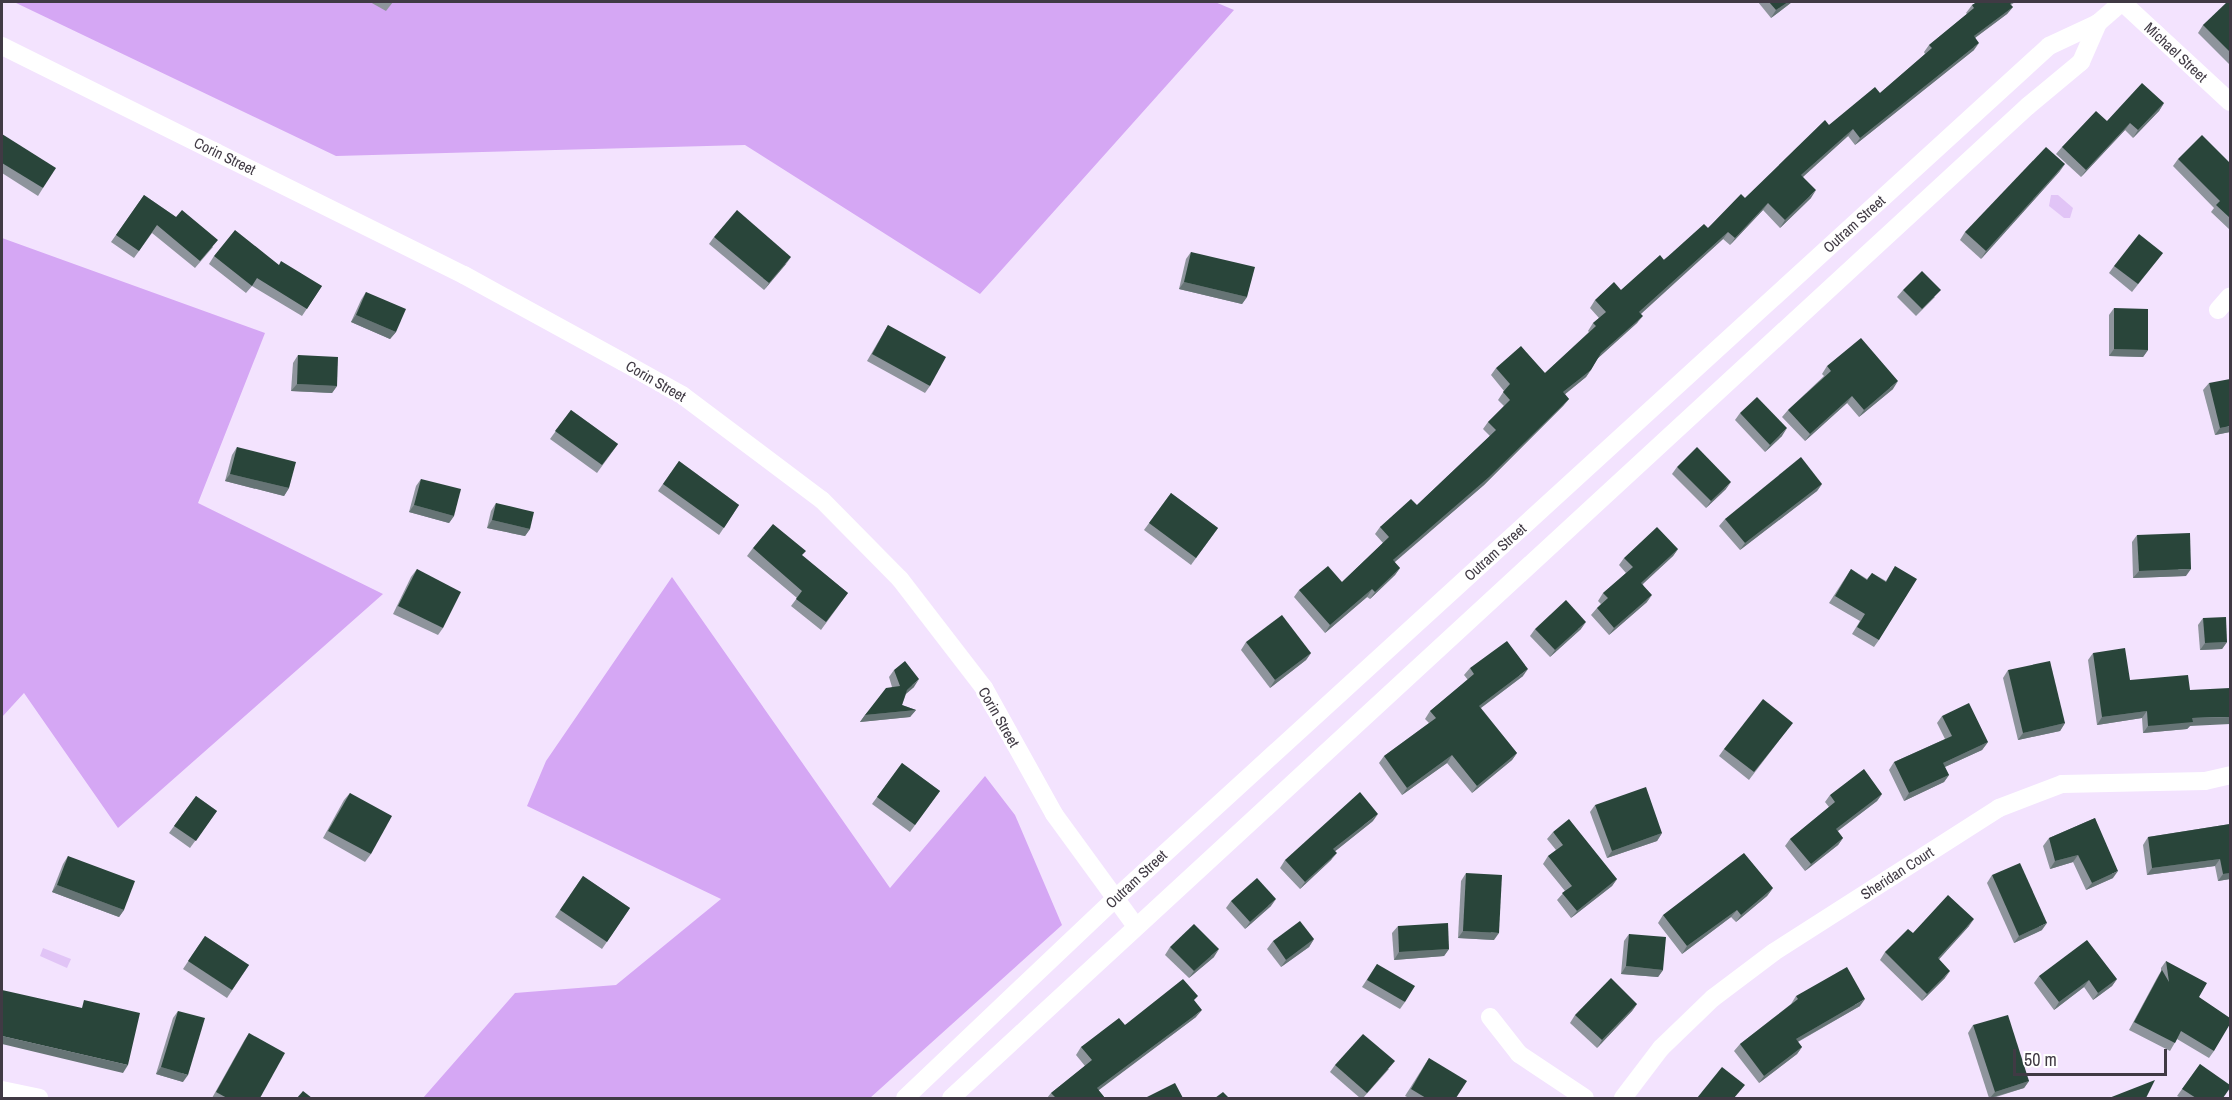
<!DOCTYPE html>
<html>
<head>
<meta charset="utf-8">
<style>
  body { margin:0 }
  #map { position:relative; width:2232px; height:1100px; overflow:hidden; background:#f3e3fe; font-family:"Archivo Narrow",sans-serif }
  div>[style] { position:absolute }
  .green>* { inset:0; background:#d5a7f4 }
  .water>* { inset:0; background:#e1c4f6 }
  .minor>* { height:18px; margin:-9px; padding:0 9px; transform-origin:9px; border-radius:9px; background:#fff }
  .wall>* { inset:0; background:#8e949c }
  .shaded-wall>* { inset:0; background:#667475 }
  .building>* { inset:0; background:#29453a }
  span { translate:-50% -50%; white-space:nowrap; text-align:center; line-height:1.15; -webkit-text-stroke:6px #fff; paint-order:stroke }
  .street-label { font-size:15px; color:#403a44 }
  .frame { position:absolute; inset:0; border:3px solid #403a44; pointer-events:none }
  .scale { position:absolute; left:2013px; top:1049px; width:154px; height:27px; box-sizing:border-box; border:3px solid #403a44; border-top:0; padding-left:8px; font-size:18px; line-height:21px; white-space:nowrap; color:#403a44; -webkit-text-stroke:4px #fff; paint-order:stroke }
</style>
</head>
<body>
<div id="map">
  <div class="green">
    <div style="clip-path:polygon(14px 2px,1215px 2px,1234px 10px,980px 294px,745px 145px,336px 156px)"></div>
    <div style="clip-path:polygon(2px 238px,265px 333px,198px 503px,383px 594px,118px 828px,24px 693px,2px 717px)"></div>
    <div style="clip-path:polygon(672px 577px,890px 888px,985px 776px,1015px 815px,1062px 925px,870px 1098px,423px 1098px,515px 993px,616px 985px,721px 899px,527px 806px,546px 761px)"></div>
  </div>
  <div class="water">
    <div style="clip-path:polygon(2051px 195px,2058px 195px,2073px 208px,2070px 218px,2064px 218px,2049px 206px)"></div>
    <div style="clip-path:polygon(43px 948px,71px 959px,67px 968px,40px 956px)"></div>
  </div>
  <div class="minor">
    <div style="left:2122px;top:2px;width:147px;rotate:42.8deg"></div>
    <div style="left:2px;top:46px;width:516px;rotate:26.37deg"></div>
    <div style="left:464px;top:275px;width:181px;rotate:28.7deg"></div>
    <div style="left:623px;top:362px;width:68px;rotate:29.2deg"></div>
    <div style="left:682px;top:395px;width:175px;rotate:36.9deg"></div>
    <div style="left:822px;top:500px;width:111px;rotate:45.4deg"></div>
    <div style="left:900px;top:579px;width:138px;rotate:52.4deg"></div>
    <div style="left:984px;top:688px;width:144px;rotate:60.9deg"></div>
    <div style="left:1054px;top:814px;width:137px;rotate:53.9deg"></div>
    <div style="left:2218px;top:310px;width:18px;rotate:-49deg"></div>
    <div style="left:1490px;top:1017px;width:47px;rotate:51.9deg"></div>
    <div style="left:1519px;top:1054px;width:79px;rotate:33.7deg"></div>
    <div style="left:2px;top:1090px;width:38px;rotate:12deg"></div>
    <div style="left:905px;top:1098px;width:291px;rotate:-43.5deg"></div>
    <div style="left:1116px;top:898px;width:1263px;rotate:-42.4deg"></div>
    <div style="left:2049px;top:46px;width:54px;rotate:-25.1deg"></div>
    <div style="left:2098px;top:23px;width:32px;rotate:-41deg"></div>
    <div style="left:951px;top:1098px;width:1464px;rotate:-42.65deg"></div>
    <div style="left:2028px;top:106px;width:69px;rotate:-39.7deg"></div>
    <div style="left:2081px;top:62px;width:43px;rotate:-66.4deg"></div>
    <div style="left:1623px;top:1098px;width:63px;rotate:-52.8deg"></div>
    <div style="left:1661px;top:1048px;width:72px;rotate:-43.9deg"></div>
    <div style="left:1713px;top:998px;width:76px;rotate:-37deg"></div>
    <div style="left:1774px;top:952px;width:267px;rotate:-32.6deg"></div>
    <div style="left:1999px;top:808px;width:67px;rotate:-20.9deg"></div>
    <div style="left:2062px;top:784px;width:143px;rotate:-1.2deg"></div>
    <div style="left:2205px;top:781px;width:26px;rotate:-13deg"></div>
  </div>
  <div class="wall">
    <div style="clip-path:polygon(370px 2px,393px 2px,386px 11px)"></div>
    <div style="clip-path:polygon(1758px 2px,1792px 2px,1771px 18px)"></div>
    <div style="clip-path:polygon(1977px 2px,2015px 2px,2011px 5px,2013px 7px,2007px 14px,1975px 38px,1974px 50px,1855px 145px,1848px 136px,1803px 177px,1811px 198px,1780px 228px,1763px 210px,1730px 245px,1723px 239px,1641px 314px,1637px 323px,1598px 358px,1586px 377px,1565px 394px,1569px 399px,1563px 406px,1484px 485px,1394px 562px,1400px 568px,1395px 575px,1370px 599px,1367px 597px,1325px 633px,1294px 597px,1299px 590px,1342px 582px,1383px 543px,1375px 534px,1380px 527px,1417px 505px,1490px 436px,1483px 429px,1488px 422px,1504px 406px,1498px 400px,1504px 391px,1491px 375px,1496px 368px,1545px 373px,1589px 332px,1588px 331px,1593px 323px,1599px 318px,1590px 308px,1595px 300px,1621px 290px,1708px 228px,1745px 198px,1829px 125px,1880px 93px,1925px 54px,1924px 52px,1929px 45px,1967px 14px,1966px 13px,1972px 5px)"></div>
    <div style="clip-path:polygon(2230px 2px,2230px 65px,2198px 33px,2203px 25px)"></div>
    <div style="clip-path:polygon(2164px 103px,2159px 111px,2133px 138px,2125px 130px,2081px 177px,2056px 154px,2062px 147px,2107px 121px)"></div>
    <div style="clip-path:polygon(2px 134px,43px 188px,38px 196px,2px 173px)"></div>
    <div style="clip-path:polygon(2178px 159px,2230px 173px,2230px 230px,2211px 212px,2214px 208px,2173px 166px)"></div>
    <div style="clip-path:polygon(2060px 171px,1981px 259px,1960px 240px,1965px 232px)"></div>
    <div style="clip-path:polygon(144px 195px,176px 217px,213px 247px,195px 268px,152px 233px,134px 258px,111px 242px)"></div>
    <div style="clip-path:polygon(714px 237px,786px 264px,764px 290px,709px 244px)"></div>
    <div style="clip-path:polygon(1191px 252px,1247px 297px,1242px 304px,1179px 289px,1186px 259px)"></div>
    <div style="clip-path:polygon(2163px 253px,2132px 292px,2109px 273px,2114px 266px)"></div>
    <div style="clip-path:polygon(214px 256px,278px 265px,322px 286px,302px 316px,252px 286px,246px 293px,209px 264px)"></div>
    <div style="clip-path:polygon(1903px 290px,1935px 297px,1916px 316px,1897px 297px)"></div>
    <div style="clip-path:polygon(366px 292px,396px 332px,390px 339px,351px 322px,361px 300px)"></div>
    <div style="clip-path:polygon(2114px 308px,2148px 350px,2143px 357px,2109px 356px,2109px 315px)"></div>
    <div style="clip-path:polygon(888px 325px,930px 386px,925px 393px,867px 361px)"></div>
    <div style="clip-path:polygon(298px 355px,337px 386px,332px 393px,291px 391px,293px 363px)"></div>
    <div style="clip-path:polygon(1827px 366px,1893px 389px,1859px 417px,1847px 403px,1805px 441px,1782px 417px,1788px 410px,1824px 376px,1822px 374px)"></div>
    <div style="clip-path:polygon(2209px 383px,2230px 432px,2215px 435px,2203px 390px)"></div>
    <div style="clip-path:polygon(571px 410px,618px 444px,597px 473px,550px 439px)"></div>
    <div style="clip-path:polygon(1740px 413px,1782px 436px,1765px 452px,1735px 420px)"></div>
    <div style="clip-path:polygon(237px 447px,289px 488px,284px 496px,225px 481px,232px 455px)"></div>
    <div style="clip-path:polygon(679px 461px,739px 505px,719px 535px,658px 491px)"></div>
    <div style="clip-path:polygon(1677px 467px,1726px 489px,1706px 508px,1672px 474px)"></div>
    <div style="clip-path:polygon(421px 479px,454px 516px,449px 523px,409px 512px,416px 486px)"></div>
    <div style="clip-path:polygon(1822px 484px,1817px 491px,1740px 550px,1719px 526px,1725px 519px)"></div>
    <div style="clip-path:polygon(1171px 493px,1218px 528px,1191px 565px,1144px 530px)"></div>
    <div style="clip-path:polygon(496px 503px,530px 529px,525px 536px,487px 528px,491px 511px)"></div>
    <div style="clip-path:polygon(2137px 535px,2186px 576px,2133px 578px,2132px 542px)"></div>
    <div style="clip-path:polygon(753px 548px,802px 556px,848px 593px,821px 630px,791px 606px,797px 598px,747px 556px)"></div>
    <div style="clip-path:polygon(1678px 549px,1673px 556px,1643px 584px,1647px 602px,1609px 635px,1591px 615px,1597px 608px,1601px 604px,1598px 601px,1603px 593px,1626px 573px,1619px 565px,1624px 558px)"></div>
    <div style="clip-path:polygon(1895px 566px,1879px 640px,1874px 647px,1852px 634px,1860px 621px,1829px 603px,1851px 569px,1867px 579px,1872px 573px,1886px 581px)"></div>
    <div style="clip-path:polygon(417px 569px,443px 628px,438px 635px,393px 614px,411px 577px)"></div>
    <div style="clip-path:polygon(2203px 618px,2227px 642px,2222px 649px,2200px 650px,2198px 625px)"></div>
    <div style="clip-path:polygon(1535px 629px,1581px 629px,1550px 657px,1530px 636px)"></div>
    <div style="clip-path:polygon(1246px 642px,1311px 653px,1306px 660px,1270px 688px,1241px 650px)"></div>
    <div style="clip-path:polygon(2093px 653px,2190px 726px,2187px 729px,2143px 733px,2142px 718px,2097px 725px,2088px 660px)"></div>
    <div style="clip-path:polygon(1470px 668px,1523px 676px,1481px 708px,1517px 753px,1512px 760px,1472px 793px,1447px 763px,1402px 795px,1379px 763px,1384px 756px,1429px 723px,1425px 719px,1430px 711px,1468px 680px,1464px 675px)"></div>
    <div style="clip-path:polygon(894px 670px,914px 687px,906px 694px,902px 705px,916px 710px,910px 717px,860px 722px,865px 715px,892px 687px,889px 677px)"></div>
    <div style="clip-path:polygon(2008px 670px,2065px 723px,2060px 731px,2018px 740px,2003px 678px)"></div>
    <div style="clip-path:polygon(1942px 716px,1988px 742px,1982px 750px,1945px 767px,1949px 775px,1944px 782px,1904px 801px,1889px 770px,1894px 762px,1945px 739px,1937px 723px)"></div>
    <div style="clip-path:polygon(1787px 730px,1749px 780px,1719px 756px,1724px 749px)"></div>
    <div style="clip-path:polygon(902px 763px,940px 791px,910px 832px,872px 804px)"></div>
    <div style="clip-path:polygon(350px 793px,371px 854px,365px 862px,323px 838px,344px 800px)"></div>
    <div style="clip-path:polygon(1882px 794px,1877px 801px,1838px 831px,1843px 838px,1838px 845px,1805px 871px,1785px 846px,1790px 839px,1829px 807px,1825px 802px,1830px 795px)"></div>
    <div style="clip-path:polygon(196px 796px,217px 811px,190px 848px,169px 833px)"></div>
    <div style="clip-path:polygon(1595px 805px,1662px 833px,1657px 841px,1607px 858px,1590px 812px)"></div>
    <div style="clip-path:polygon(2095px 818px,2113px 878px,2086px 890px,2073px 862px,2050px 869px,2043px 846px,2049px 838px)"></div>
    <div style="clip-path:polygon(1373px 821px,1335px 851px,1331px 860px,1300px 889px,1280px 868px,1285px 860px)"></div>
    <div style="clip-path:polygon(2230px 824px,2230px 879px,2218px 881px,2215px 866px,2147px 875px,2143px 845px,2148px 837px)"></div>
    <div style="clip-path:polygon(1553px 832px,1617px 879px,1612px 886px,1571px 918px,1557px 900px,1565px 891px,1543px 864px,1548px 856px,1556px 850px,1547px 839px)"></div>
    <div style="clip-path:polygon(68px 856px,124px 910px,119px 917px,52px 892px,63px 864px)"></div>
    <div style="clip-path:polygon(1466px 873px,1494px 940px,1458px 938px,1461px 881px)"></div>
    <div style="clip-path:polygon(1992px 875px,2042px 930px,2014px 943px,1987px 883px)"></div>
    <div style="clip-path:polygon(583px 876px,630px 908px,602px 949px,555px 917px)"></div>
    <div style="clip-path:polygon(1773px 888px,1767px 896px,1736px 922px,1731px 917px,1682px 954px,1658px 923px,1663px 915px)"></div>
    <div style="clip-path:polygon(1231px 901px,1271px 906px,1245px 929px,1226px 908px)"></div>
    <div style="clip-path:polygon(1398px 926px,1449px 949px,1444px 956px,1394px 960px,1392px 933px)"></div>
    <div style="clip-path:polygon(1969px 926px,1939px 959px,1945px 978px,1922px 1001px,1880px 960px,1885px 952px,1913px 933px)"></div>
    <div style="clip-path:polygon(1629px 934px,1663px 970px,1658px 977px,1621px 974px,1624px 941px)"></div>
    <div style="clip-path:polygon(205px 936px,249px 965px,227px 998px,183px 969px)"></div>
    <div style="clip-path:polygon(1314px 939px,1309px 947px,1281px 967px,1267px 949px,1273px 941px)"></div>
    <div style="clip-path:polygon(1170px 947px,1214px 957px,1189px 978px,1165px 955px)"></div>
    <div style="clip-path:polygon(2166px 961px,2199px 997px,2214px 1051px,2209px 1058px,2177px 1039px,2170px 1051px,2129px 1030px,2157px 978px,2161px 971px,2161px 968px)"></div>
    <div style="clip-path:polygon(1377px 964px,1405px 1002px,1400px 1009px,1362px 987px)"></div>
    <div style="clip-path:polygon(2039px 976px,2117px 979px,2112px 986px,2093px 1000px,2084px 987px,2054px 1010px,2034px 983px)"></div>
    <div style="clip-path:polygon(1796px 996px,1860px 1006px,1798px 1042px,1802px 1047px,1797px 1054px,1759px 1083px,1734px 1051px,1740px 1044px,1791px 1004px)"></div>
    <div style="clip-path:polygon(1194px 1001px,1196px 1017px,1098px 1090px,1105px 1098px,1047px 1098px,1051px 1093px,1085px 1066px,1076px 1055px,1081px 1047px,1125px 1025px)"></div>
    <div style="clip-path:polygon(1637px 1004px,1632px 1011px,1597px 1048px,1570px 1023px,1575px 1015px)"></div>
    <div style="clip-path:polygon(178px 1011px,183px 1082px,156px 1074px,173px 1018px)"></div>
    <div style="clip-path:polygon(1973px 1025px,2029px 1081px,2024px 1088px,1993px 1098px,1989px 1098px,1968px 1033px)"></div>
    <div style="clip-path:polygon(249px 1033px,260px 1098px,212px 1098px,244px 1041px)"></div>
    <div style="clip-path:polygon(1429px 1058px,1456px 1098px,1409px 1098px,1405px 1096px)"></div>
    <div style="clip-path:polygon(2200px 1064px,2223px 1098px,2181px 1098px,2177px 1096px)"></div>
    <div style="clip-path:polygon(1335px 1065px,1389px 1069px,1363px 1098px,1360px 1098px,1330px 1072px)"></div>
  </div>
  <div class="shaded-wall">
    <div style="clip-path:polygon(1788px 2px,1792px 2px,1771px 18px,1776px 10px)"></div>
    <div style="clip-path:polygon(2013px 7px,2007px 14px,1968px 43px,1974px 36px)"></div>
    <div style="clip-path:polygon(1979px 43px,1974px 50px,1855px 145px,1860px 138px)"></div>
    <div style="clip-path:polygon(2164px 103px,2159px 111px,2133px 138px,2138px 130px)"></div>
    <div style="clip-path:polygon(2130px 123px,2125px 130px,2081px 177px,2086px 170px)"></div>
    <div style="clip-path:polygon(1853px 129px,1848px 136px,1796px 183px,1801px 175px)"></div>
    <div style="clip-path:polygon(2065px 164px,2060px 171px,1981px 259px,1986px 251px)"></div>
    <div style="clip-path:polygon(1816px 190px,1811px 198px,1780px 228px,1785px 220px)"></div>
    <div style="clip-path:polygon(1768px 203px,1763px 210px,1730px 245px,1735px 238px)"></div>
    <div style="clip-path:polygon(1728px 232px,1723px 239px,1634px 320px,1639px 312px)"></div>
    <div style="clip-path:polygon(791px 257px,786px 264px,764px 290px,769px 283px)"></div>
    <div style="clip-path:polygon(1184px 282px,1247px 297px,1242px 304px,1179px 289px)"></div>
    <div style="clip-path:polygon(356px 315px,396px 332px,390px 339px,351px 322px)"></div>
    <div style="clip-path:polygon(1643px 316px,1637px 323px,1596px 360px,1601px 353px)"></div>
    <div style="clip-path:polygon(2114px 349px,2148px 350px,2143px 357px,2109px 356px)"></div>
    <div style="clip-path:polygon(1591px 370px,1586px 377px,1558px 400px,1563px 392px)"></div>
    <div style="clip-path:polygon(1898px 381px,1893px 389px,1859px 417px,1864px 410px)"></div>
    <div style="clip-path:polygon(297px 384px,337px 386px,332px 393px,291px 391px)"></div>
    <div style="clip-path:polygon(1852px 396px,1847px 403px,1805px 441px,1810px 434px)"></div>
    <div style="clip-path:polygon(1569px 399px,1563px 406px,1484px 485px,1388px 568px,1393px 560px)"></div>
    <div style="clip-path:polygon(2230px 426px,2230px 432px,2215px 435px,2220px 428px)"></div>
    <div style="clip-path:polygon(1787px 428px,1782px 436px,1765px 452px,1770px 445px)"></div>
    <div style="clip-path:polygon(230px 474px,289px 488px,284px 496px,225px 481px)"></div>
    <div style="clip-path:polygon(1731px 482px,1726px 489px,1706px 508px,1711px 501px)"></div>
    <div style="clip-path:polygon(1822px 484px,1817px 491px,1740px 550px,1745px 543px)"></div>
    <div style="clip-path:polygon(414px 505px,454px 516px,449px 523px,409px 512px)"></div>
    <div style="clip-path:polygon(492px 520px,530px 529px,525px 536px,487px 528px)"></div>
    <div style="clip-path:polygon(1678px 549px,1673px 556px,1636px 590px,1641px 583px)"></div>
    <div style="clip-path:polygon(1400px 568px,1395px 575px,1370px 599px,1375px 592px)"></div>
    <div style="clip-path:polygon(2191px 569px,2186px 576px,2133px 578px,2139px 571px)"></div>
    <div style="clip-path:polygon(1372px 589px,1367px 597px,1325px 633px,1330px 625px)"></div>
    <div style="clip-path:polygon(1652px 595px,1647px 602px,1609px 635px,1614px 628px)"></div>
    <div style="clip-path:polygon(1586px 622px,1581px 629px,1550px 657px,1555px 650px)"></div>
    <div style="clip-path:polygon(2227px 642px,2222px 649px,2200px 650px,2205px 643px)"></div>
    <div style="clip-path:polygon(1311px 653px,1306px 660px,1270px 688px,1275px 680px)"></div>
    <div style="clip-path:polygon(1528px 669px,1523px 676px,1474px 713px,1479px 706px)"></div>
    <div style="clip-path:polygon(919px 679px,914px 687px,902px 697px,907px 690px)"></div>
    <div style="clip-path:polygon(916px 710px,910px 717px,860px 722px,865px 715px)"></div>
    <div style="clip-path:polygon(2147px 711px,2142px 718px,2097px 725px,2102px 717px)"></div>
    <div style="clip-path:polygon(2230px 717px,2230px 724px,2190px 726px,2187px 729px,2143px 733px,2148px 726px,2192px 718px)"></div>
    <div style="clip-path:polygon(2065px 723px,2060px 731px,2018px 740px,2023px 733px)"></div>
    <div style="clip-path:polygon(1988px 742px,1982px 750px,1938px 770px,1943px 763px)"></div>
    <div style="clip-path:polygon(1517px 753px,1512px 760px,1472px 793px,1477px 786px)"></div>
    <div style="clip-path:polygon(1452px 755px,1447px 763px,1402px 795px,1407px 788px)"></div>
    <div style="clip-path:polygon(1949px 775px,1944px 782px,1904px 801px,1909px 793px)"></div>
    <div style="clip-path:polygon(1882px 794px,1877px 801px,1831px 836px,1836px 829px)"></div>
    <div style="clip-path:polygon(1378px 814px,1373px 821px,1328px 857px,1333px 849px)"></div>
    <div style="clip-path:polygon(1662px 833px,1657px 841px,1607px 858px,1612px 851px)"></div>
    <div style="clip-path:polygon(1843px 838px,1838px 845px,1805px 871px,1811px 864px)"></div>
    <div style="clip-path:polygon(1337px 853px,1331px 860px,1300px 889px,1305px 882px)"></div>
    <div style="clip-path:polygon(2078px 855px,2073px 862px,2050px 869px,2055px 861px)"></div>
    <div style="clip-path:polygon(2220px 859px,2215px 866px,2147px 875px,2152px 868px)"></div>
    <div style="clip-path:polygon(2118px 871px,2113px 878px,2086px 890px,2092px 883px)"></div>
    <div style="clip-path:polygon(2230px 873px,2230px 879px,2218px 881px,2223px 874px)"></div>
    <div style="clip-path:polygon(1617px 879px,1612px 886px,1571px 918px,1577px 911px)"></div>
    <div style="clip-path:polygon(57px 885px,124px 910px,119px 917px,52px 892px)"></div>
    <div style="clip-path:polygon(1773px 888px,1767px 896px,1736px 922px,1741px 915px)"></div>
    <div style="clip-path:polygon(1276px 899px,1271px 906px,1245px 929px,1250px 922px)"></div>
    <div style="clip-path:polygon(1737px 910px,1731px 917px,1682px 954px,1687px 946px)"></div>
    <div style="clip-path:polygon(1974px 919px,1969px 926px,1933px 966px,1938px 958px)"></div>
    <div style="clip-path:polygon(2047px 923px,2042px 930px,2014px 943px,2019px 936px)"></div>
    <div style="clip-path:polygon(1463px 931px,1499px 933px,1494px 940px,1458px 938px)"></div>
    <div style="clip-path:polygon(1314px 939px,1309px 947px,1281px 967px,1286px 960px)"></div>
    <div style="clip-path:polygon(1219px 949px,1214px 957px,1189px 978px,1194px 971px)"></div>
    <div style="clip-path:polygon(1449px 949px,1444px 956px,1394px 960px,1399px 952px)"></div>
    <div style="clip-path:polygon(1626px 966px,1663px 970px,1658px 977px,1621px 974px)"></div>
    <div style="clip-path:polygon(1950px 971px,1945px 978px,1922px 1001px,1927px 994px)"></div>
    <div style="clip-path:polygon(2117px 979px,2112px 986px,2093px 1000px,2098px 993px)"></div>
    <div style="clip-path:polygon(2089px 980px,2084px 987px,2054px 1010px,2059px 1002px)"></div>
    <div style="clip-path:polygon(1865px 999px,1860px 1006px,1790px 1046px,1796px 1039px)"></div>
    <div style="clip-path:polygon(1637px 1004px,1632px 1011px,1597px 1048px,1602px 1040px)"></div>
    <div style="clip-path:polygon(1202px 1010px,1196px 1017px,1091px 1096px,1097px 1088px)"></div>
    <div style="clip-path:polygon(2px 1036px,128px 1065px,123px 1073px,2px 1044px)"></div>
    <div style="clip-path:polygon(1802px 1047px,1797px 1054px,1759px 1083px,1764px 1076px)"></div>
    <div style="clip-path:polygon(161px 1067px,188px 1075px,183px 1082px,156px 1074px)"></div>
    <div style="clip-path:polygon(2029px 1081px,2024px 1088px,1990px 1098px,1995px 1092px)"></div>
  </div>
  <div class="building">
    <div style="clip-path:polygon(1769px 2px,1788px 2px,1776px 10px)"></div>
    <div style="clip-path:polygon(1977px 2px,2013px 2px,2010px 4px,2013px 7px,1974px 36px,1979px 43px,1860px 138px,1853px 129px,1801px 175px,1816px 190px,1785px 220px,1768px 203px,1735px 238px,1728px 232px,1639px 312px,1643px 316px,1601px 353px,1591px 370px,1563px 392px,1569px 399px,1489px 477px,1393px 560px,1400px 568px,1375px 592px,1372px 589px,1330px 625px,1299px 590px,1328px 566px,1342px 582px,1389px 537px,1380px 527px,1411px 499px,1417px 505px,1496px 430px,1488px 422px,1510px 400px,1503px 392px,1510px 384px,1496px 368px,1521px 346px,1545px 373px,1596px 326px,1593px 323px,1606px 312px,1595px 300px,1614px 282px,1621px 290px,1660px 255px,1664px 260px,1704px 224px,1708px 228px,1741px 194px,1745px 198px,1825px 120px,1829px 125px,1875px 87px,1880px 93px,1932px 48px,1929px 45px,1974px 8px,1972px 5px)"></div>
    <div style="clip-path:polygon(2227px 2px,2230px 2px,2230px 52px,2203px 25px)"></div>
    <div style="clip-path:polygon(2142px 83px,2164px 103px,2138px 130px,2130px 123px,2086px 170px,2062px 147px,2096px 111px,2107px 121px)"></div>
    <div style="clip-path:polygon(2px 134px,56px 168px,43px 188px,2px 163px)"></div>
    <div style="clip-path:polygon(2202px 135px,2230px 163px,2230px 171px,2229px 172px,2230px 173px,2230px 218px,2216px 205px,2220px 201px,2178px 159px)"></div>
    <div style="clip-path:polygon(2046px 147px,2065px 164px,1986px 251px,1965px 232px)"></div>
    <div style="clip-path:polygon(144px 195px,176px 217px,182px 210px,218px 240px,200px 261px,157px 225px,139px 251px,116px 235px)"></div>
    <div style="clip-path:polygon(737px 210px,791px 257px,769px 283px,714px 237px)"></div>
    <div style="clip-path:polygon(235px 230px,279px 265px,281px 261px,322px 286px,307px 309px,257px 278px,252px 286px,214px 256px)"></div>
    <div style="clip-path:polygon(2139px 234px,2163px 253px,2138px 284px,2114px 266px)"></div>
    <div style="clip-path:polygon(1191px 252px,1255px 267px,1247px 297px,1184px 282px)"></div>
    <div style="clip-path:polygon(1922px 271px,1941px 290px,1922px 309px,1903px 290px)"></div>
    <div style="clip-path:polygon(366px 292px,406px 309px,396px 332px,356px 315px)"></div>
    <div style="clip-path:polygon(2114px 308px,2148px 309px,2148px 350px,2114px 349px)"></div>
    <div style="clip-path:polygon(888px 325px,946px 357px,930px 386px,872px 354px)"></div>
    <div style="clip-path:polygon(1861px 338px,1898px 381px,1864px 410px,1852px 396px,1810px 434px,1788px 410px,1831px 371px,1827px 366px)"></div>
    <div style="clip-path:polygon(298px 355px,338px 357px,337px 386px,297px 384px)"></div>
    <div style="clip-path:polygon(2230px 379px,2230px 426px,2220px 428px,2209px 383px)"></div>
    <div style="clip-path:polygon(1757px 397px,1787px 428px,1770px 445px,1740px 413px)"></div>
    <div style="clip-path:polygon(571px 410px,618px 444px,602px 465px,555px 431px)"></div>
    <div style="clip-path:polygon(237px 447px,296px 462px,289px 488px,230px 474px)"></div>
    <div style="clip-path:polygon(1697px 447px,1731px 482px,1711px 501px,1677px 467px)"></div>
    <div style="clip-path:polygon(1801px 457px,1822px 484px,1745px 543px,1725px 519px)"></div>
    <div style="clip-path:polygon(679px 461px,739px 505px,724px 528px,663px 484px)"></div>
    <div style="clip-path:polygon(421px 479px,461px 489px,454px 516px,414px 505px)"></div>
    <div style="clip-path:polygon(1171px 493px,1218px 528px,1196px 558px,1149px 523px)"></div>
    <div style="clip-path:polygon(496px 503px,534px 512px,530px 529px,492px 520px)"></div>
    <div style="clip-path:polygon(773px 524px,806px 551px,802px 555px,848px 593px,826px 622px,796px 599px,802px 591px,753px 548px)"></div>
    <div style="clip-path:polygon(1657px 527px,1678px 549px,1641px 583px,1652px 595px,1614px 628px,1597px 608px,1608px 598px,1603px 593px,1633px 567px,1624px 558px)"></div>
    <div style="clip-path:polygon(2190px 533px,2191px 569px,2139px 571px,2137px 535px)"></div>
    <div style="clip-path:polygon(1895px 566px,1917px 579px,1879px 640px,1857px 627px,1865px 614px,1835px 596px,1851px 569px,1867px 580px,1872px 573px,1886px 582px)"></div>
    <div style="clip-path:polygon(417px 569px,461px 592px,443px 628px,398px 606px)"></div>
    <div style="clip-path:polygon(1566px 600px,1586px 622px,1555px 650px,1535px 629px)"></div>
    <div style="clip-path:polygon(1282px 615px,1311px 653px,1275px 680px,1246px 642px)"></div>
    <div style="clip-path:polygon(2226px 617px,2227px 642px,2205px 643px,2203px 618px)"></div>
    <div style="clip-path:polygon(1507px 641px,1528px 669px,1479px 706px,1517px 753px,1477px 786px,1452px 755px,1407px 788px,1384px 756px,1436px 718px,1430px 711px,1474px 674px,1470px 668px)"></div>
    <div style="clip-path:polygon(2125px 648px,2130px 680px,2188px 675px,2190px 690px,2230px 688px,2230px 717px,2192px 718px,2193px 722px,2148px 726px,2147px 711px,2102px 717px,2093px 653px)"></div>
    <div style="clip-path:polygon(905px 661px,919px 679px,907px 690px,902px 705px,916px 710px,865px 715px,886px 688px,900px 686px,894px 670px)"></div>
    <div style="clip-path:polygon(2050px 661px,2065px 723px,2023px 733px,2008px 670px)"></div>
    <div style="clip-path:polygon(1763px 699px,1793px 723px,1754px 772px,1724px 749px)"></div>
    <div style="clip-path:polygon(1969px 703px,1988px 742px,1943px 763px,1949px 775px,1909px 793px,1894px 762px,1952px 736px,1942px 716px)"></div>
    <div style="clip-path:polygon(902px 763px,940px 791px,915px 825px,877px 797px)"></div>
    <div style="clip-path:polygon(1864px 769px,1882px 794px,1836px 829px,1843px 838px,1811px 864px,1790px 839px,1835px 802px,1830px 795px)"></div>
    <div style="clip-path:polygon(1646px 787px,1662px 833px,1612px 851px,1595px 805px)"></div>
    <div style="clip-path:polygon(1360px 792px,1378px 814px,1333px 849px,1337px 853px,1305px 882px,1285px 860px)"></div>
    <div style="clip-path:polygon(350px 793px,392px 816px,371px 854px,328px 831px)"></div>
    <div style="clip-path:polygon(196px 796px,217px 811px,196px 841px,174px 826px)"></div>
    <div style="clip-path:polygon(2095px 818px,2118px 871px,2092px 883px,2078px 855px,2055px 861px,2049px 838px)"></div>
    <div style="clip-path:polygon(1569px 819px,1617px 879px,1577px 911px,1562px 893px,1572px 886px,1548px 856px,1563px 845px,1553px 832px)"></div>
    <div style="clip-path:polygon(2230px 824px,2230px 873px,2223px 874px,2220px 859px,2152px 868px,2148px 837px)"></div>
    <div style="clip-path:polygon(1744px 853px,1773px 888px,1741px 915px,1737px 910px,1687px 946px,1663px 915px)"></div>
    <div style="clip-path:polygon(68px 856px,135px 881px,124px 910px,57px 885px)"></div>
    <div style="clip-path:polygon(2020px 863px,2047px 923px,2019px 936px,1992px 875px)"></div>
    <div style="clip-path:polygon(1466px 873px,1502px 875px,1499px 933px,1463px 931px)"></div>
    <div style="clip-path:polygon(583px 876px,630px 908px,607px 942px,560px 910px)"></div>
    <div style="clip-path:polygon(1257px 878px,1276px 899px,1250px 922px,1231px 901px)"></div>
    <div style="clip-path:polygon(1948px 895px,1974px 919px,1938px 958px,1950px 971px,1927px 994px,1885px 952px,1908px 929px,1913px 933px)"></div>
    <div style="clip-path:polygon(1300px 921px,1314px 939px,1286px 960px,1273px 941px)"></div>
    <div style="clip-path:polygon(1448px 923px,1449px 949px,1399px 952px,1398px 926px)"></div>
    <div style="clip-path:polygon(1194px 924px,1219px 949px,1194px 971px,1170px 947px)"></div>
    <div style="clip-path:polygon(1629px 934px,1666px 937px,1663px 970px,1626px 966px)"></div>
    <div style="clip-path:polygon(205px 936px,249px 965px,232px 990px,188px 961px)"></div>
    <div style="clip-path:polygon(2087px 940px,2117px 979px,2098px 993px,2089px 980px,2059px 1002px,2039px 976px)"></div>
    <div style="clip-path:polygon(2166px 961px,2207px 983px,2199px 997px,2230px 1018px,2230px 1024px,2214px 1051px,2181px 1031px,2175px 1043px,2134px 1022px,2162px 970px,2169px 982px)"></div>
    <div style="clip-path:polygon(1377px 964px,1415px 986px,1405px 1002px,1367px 980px)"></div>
    <div style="clip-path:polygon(1847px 967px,1865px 999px,1796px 1039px,1802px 1047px,1764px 1076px,1740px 1044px,1798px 999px,1796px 996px)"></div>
    <div style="clip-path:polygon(1611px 978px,1637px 1004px,1602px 1040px,1575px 1015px)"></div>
    <div style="clip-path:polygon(1183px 979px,1198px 996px,1194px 1000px,1202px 1010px,1097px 1088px,1105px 1098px,1056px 1098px,1051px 1093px,1092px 1060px,1081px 1047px,1119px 1018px,1125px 1025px)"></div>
    <div style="clip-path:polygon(2px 990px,82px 1008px,84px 1000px,140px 1013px,128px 1065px,2px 1036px)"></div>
    <div style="clip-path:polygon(178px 1011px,205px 1018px,188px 1075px,161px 1067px)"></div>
    <div style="clip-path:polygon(2008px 1015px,2029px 1081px,1995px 1092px,1973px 1025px)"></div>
    <div style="clip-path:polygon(249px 1033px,285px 1053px,260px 1098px,227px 1098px,216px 1092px)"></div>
    <div style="clip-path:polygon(1363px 1034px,1395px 1061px,1367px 1093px,1335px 1065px)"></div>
    <div style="clip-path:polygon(1429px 1058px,1467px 1081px,1456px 1098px,1426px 1098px,1411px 1089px)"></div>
    <div style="clip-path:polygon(2200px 1064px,2230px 1085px,2230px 1088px,2223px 1098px,2196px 1098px,2182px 1089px)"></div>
    <div style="clip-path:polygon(1722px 1067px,1745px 1085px,1734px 1098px,1697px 1098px)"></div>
    <div style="clip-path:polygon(2155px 1080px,2146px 1098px,2109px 1098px)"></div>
    <div style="clip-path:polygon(1175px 1083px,1183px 1098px,1145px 1098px)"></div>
    <div style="clip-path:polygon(303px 1091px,312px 1098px,297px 1098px)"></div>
    <div style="clip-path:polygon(1223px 1092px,1229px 1098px,1215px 1098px)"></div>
  </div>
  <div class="street-label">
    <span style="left:2176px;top:52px;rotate:43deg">Michael Street</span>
    <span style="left:225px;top:156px;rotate:26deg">Corin Street</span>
    <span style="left:1854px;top:224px;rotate:-42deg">Outram Street</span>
    <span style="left:656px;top:381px;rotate:30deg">Corin Street</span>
    <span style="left:1495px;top:552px;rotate:-42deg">Outram Street</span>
    <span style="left:999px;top:717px;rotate:60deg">Corin Street</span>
    <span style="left:1897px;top:873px;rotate:-33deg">Sheridan Court</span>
    <span style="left:1136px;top:879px;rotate:-43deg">Outram Street</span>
  </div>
  <div class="frame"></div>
  <div class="scale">50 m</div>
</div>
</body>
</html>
